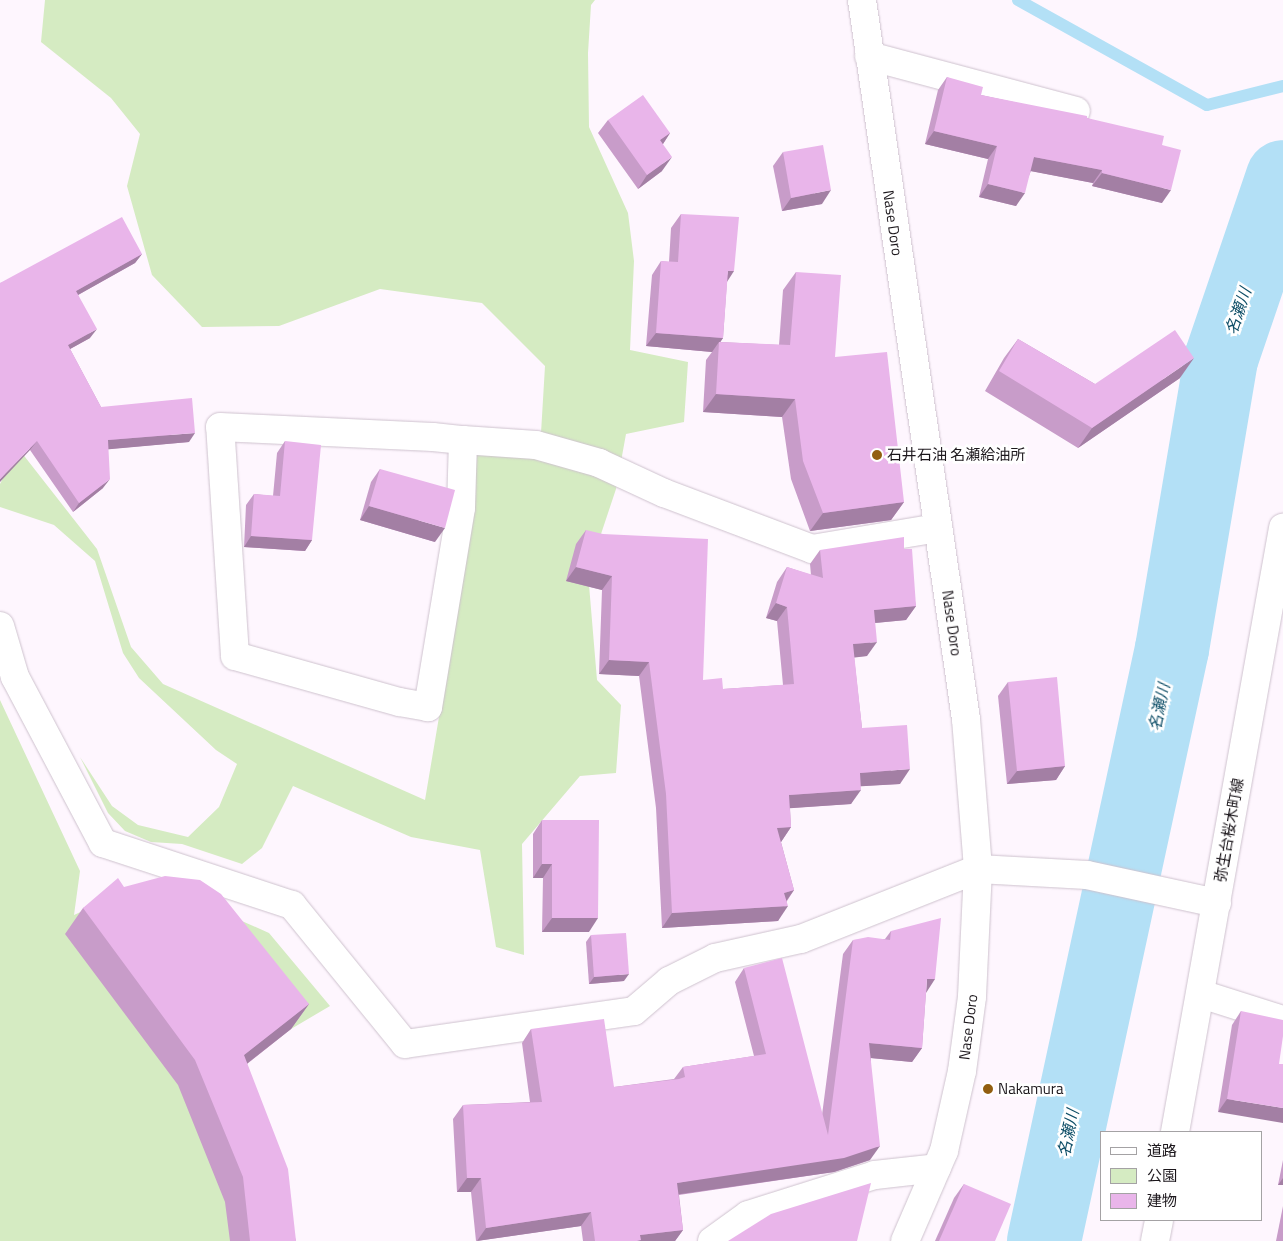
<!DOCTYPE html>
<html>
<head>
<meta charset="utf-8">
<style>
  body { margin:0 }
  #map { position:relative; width:1283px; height:1241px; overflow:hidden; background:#fef6fe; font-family:"Titillium Web","Noto Sans JP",sans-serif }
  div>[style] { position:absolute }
  .green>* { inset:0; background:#d5ebc2 }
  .stream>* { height:12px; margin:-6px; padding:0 6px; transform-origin:6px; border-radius:6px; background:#b3e0f6 }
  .river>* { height:74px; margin:-37px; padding:0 37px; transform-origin:37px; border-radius:37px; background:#b3e0f6 }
  .roads { filter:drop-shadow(0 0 1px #cec2ce) drop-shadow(0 0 1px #cec2ce) }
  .minor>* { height:28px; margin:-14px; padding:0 14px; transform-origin:14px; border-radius:14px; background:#fff }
  .tertiary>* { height:28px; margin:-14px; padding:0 14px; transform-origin:14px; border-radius:14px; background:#fff }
  .secondary>* { height:28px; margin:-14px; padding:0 14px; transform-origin:14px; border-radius:14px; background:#fff }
  .wall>* { inset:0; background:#c89cc9 }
  .shaded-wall>* { inset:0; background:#a37fa4 }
  .building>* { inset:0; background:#e9b5ea }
  .dots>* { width:14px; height:14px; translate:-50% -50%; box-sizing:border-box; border:2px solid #fff; border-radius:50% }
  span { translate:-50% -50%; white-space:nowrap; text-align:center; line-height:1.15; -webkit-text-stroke:5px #fff; paint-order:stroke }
  .street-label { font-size:15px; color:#1c171c }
  .poi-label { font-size:15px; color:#1c171c }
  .left { translate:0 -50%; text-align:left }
  .water-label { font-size:16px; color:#0e4e67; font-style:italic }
  .legend { position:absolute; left:1100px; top:1131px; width:162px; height:90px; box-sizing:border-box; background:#fff; border:1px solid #a4a2a4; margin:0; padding:6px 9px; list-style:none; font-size:15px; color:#1c171c }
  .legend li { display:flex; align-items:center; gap:10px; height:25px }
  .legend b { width:25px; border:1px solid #a4a2a4 }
</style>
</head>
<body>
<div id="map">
  <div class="green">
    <div style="clip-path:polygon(45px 0,595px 0,591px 5px,588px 53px,589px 127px,628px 213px,634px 261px,630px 350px,688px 362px,684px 422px,626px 434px,616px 489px,588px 573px,597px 680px,621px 705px,616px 773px,580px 776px,522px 844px,524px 955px,496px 947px,480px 850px,411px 837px,293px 786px,262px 848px,242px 864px,182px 844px,151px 842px,125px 831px,108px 813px,80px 757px,112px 806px,138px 825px,188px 837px,219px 807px,237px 764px,216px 750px,139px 678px,123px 653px,95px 561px,54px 525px,0 507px,0 484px,18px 448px,97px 549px,131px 647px,163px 684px,425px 800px,470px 533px,477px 454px,541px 433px,545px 366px,482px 303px,380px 289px,279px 326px,202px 327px,152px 275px,127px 186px,140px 134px,111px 98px,41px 42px)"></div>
    <div style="clip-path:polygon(0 700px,80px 871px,74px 915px,100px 903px,226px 914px,269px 933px,330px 1006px,291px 1029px,226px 1080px,275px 1241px,0 1241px)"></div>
  </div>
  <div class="stream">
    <div style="left:1018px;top:0;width:216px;rotate:29.1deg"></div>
    <div style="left:1207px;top:105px;width:78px;rotate:-14deg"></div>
  </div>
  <div class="river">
    <div style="left:1044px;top:1241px;width:606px;rotate:-77.8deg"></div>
    <div style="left:1172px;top:649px;width:294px;rotate:-80.4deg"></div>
    <div style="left:1221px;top:359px;width:192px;rotate:-71.2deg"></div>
  </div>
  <div class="roads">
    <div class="minor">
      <div style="left:869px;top:56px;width:214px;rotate:14.9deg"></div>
      <div style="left:463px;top:440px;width:68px;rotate:91.7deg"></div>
      <div style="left:461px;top:508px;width:202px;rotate:99.4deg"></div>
      <div style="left:428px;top:707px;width:29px;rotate:-170deg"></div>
      <div style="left:399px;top:702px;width:170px;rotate:-164.3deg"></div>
      <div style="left:235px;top:656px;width:229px;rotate:-93.7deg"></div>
      <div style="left:220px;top:427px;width:213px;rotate:2.7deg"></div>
      <div style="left:433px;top:437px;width:30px;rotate:6deg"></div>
      <div style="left:463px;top:440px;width:73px;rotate:3.9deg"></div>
      <div style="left:536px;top:445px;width:66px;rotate:15.9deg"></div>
      <div style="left:599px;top:463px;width:72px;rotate:24.8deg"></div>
      <div style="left:664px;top:493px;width:158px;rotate:20.7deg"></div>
      <div style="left:812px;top:549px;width:128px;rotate:-9.5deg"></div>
      <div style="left:0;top:626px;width:53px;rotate:73.6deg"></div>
      <div style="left:15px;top:677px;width:188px;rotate:62.1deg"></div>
      <div style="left:103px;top:843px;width:199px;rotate:18.2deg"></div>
      <div style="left:292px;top:905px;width:179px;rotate:50.9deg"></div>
      <div style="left:405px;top:1044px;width:231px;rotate:-8.2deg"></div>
      <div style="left:634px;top:1011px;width:46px;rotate:-40.6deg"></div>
      <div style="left:669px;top:981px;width:51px;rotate:-26.6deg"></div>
      <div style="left:715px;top:958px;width:88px;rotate:-12.5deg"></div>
      <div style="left:801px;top:939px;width:190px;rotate:-21.6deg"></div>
      <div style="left:978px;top:869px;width:109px;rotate:3.2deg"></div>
      <div style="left:1087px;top:875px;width:133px;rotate:12.2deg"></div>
      <div style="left:1201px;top:994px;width:86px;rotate:17.6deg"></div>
      <div style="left:712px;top:1241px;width:44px;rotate:-35.8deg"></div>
      <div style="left:748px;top:1215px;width:133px;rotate:-17.5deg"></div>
      <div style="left:875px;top:1175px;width:62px;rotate:-6.4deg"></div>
    </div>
    <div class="tertiary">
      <div style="left:862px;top:0;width:726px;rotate:81.77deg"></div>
      <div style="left:966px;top:719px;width:150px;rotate:85.4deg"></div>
      <div style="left:978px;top:869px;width:128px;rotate:92.7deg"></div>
      <div style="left:972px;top:997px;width:75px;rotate:97.7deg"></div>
      <div style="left:962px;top:1071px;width:82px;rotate:102.7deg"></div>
      <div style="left:944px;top:1151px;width:98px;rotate:113.4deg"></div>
    </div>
    <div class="secondary">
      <div style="left:1175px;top:1132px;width:614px;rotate:-79.86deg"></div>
      <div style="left:1155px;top:1241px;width:21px;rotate:-79deg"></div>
    </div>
  </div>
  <div class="wall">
    <div style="clip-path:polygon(947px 77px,981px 95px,1087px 118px,1162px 145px,1162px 203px,1092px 186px,1093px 183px,1031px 171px,1016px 206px,979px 197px,988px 159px,925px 144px,938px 90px)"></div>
    <div style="clip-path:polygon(608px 120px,670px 133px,663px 144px,662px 171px,638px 189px,598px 133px)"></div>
    <div style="clip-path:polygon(783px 152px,822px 204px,782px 211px,773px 166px)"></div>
    <div style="clip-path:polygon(681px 214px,727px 281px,723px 338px,720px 342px,779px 345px,783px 290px,796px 272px,835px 357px,904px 502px,891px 520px,810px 531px,791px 479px,782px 417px,703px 412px,706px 360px,712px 352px,646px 346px,652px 275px,661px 261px,669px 262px,671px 228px)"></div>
    <div style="clip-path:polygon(142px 254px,135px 263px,78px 295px,90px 338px,70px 349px,101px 407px,189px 442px,108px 449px,103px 488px,73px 512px,30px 450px,0 283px)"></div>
    <div style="clip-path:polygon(1018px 339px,1095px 384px,1180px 378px,1078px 448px,985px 391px,1004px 358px)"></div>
    <div style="clip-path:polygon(285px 441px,312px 540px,305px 551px,244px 547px,246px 505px,254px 494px,273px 496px,277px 453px)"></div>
    <div style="clip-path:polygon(380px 469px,435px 542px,360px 520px,371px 482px)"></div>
    <div style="clip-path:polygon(586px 530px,703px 680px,723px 689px,783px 685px,777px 621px,766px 618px,777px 582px,787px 567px,811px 575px,810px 564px,820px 550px,904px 549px,916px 606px,906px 620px,875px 623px,867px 656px,854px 657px,862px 728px,900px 784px,860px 786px,851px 804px,790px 808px,791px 827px,781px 842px,794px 890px,787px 901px,778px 921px,662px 928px,656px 808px,639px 676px,599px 674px,602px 590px,566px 581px,576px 544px)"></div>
    <div style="clip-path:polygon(1008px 682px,1065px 766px,1056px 780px,1007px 784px,998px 696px)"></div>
    <div style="clip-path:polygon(542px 820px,589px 932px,542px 932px,543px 878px,533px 878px,533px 834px)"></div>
    <div style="clip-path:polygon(124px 887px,309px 1004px,291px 1029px,247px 1064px,296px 1241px,230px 1241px,225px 1202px,178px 1085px,65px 934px,83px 908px)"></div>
    <div style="clip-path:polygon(891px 931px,926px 992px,922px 1048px,912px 1062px,871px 1058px,870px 1160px,834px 1172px,679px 1195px,683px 1230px,675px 1241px,583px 1241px,581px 1226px,476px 1241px,471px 1192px,457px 1192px,453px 1119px,463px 1105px,530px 1102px,522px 1043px,531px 1029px,614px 1087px,674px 1079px,683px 1067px,754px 1056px,735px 982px,744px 968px,822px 1115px,843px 954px,853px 940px,885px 939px)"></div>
    <div style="clip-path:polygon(591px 935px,624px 981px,589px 984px,586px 942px)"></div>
    <div style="clip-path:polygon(1241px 1011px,1279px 1064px,1218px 1112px,1232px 1025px)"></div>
    <div style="clip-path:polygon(1283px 1160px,1283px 1185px,1278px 1185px)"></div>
    <div style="clip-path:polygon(964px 1184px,995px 1241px,935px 1241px,954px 1198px)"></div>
    <div style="clip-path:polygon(1283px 1206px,1283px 1241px,1276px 1241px)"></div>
  </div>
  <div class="shaded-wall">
    <div style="clip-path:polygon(934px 131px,997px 146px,988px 159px,925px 144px)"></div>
    <div style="clip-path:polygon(670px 133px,661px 147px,660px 140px)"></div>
    <div style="clip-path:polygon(672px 157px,662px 171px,638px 189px,647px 175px)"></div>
    <div style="clip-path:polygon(1034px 157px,1102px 170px,1093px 183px,1025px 170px)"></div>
    <div style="clip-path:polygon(1102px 173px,1171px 190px,1162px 203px,1092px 186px)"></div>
    <div style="clip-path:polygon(988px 184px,1025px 193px,1016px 206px,979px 197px)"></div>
    <div style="clip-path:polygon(831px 190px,822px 204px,782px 211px,791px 198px)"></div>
    <div style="clip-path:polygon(142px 254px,135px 263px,69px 300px,76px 291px)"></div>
    <div style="clip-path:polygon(728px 271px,734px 271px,725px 285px)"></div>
    <div style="clip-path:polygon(97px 329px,90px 338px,61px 354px,68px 345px)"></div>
    <div style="clip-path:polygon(656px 333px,723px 338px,719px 344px,719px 342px,712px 352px,646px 346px)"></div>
    <div style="clip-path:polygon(1194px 358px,1180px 378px,1078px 448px,1092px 428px)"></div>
    <div style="clip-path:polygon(716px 394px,795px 399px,782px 417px,703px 412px)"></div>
    <div style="clip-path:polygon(195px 433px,189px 442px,101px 450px,108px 440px)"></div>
    <div style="clip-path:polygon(37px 441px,30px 450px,0 482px,0 479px)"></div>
    <div style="clip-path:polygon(110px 479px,103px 488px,73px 512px,79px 503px)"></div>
    <div style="clip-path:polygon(904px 502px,891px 520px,810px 531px,823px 513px)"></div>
    <div style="clip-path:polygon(369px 506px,445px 528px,435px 542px,360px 520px)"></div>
    <div style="clip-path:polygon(251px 536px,312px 540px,305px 551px,244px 547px)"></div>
    <div style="clip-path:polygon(576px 567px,612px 576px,602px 590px,566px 581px)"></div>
    <div style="clip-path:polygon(776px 603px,787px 607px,777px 621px,766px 618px)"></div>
    <div style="clip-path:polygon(916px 606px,906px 620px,864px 624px,874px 610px)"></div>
    <div style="clip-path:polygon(877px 642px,867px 656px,843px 659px,853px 644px)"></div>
    <div style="clip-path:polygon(609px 660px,649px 662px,639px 676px,599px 674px)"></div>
    <div style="clip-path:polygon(1065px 766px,1056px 780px,1007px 784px,1017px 771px)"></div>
    <div style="clip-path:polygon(910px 769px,900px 784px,849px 787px,860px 773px)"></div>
    <div style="clip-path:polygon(861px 790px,851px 804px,779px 809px,789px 795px)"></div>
    <div style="clip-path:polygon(791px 827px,781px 842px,767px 843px,777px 828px)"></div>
    <div style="clip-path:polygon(542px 864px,552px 864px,543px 878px,533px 878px)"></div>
    <div style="clip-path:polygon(794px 890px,784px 904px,784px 893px)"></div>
    <div style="clip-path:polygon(788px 906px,778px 921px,662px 928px,672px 913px)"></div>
    <div style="clip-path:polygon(552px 918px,598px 918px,589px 932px,542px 932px)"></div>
    <div style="clip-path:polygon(629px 974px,624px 981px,589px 984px,594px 977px)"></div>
    <div style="clip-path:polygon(927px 979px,935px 979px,926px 993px)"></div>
    <div style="clip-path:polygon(309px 1004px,291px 1029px,226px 1080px,244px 1055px)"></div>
    <div style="clip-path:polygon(869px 1043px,922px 1048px,912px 1062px,860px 1057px)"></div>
    <div style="clip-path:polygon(1227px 1099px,1283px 1108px,1283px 1123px,1218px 1112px)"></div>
    <div style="clip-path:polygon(880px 1146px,870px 1160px,834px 1172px,667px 1196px,677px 1183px)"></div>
    <div style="clip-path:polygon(467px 1178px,481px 1178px,471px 1192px,457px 1192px)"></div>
    <div style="clip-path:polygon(1283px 1178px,1283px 1185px,1278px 1185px)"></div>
    <div style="clip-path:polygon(591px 1212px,581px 1226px,477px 1241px,486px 1228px)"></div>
    <div style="clip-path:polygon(683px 1230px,675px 1241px,636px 1241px,640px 1235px)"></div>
  </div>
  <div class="building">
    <div style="clip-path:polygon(947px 77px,983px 87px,981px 95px,1087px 116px,1087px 118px,1164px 136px,1162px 145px,1181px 150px,1171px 190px,1102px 173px,1102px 170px,1034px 157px,1025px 193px,988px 184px,997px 146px,934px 131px)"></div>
    <div style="clip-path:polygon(643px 95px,670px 133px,660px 140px,672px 157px,647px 175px,608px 120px)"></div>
    <div style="clip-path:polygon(823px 145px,831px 190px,791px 198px,783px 152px)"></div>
    <div style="clip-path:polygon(681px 214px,739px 217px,734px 271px,728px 271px,723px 338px,656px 333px,661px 261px,678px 262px)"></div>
    <div style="clip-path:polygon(122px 217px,142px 254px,76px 291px,97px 329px,68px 345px,101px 407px,192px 398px,195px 433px,108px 440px,110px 479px,79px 503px,37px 441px,0 479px,0 283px)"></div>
    <div style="clip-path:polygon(796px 272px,841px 275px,835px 357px,887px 352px,904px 502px,823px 513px,803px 461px,795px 399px,716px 394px,719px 342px,790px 345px)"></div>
    <div style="clip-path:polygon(1175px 330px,1194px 358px,1092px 428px,999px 371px,1018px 339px,1095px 384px)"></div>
    <div style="clip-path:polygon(285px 441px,321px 445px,312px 540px,251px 536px,254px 494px,280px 496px)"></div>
    <div style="clip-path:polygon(380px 469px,455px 490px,445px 528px,369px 506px)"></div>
    <div style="clip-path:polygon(586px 530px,603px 534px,708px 539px,703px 680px,722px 678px,723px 689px,794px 684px,787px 607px,776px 603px,787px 567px,823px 578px,820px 550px,904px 537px,904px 549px,912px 549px,916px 606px,874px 610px,877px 642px,853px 644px,862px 728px,907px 725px,910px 769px,860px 773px,861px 790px,789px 795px,791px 827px,777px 828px,794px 890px,784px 893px,788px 906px,672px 913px,666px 794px,649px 662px,609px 660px,612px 576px,576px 567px)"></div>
    <div style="clip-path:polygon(1057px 677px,1065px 766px,1017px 771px,1008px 682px)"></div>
    <div style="clip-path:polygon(542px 820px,599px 820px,598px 918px,552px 918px,552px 864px,542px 864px)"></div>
    <div style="clip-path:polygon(165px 876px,200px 880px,221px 894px,309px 1004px,244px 1055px,288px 1169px,296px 1241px,250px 1241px,243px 1177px,195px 1060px,83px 908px,118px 878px,124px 887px)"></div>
    <div style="clip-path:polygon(941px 918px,935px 979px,927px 979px,922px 1048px,869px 1043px,880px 1146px,844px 1158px,677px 1183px,683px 1230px,640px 1235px,641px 1240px,637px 1241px,595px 1241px,591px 1212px,486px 1228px,481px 1178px,467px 1178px,463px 1105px,542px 1102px,531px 1029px,604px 1019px,614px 1087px,679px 1079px,685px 1077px,683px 1067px,766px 1054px,744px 968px,782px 958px,828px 1135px,853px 940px,868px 937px,890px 940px,891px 931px)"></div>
    <div style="clip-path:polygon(626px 933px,629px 974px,594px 977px,591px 935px)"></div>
    <div style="clip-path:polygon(1241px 1011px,1283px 1020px,1283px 1036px,1279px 1064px,1283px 1064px,1283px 1108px,1227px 1099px)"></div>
    <div style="clip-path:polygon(871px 1183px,857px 1241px,728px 1241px,771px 1214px)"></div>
    <div style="clip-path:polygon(964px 1184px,1011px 1204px,995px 1241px,939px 1241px)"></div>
  </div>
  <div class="dots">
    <div style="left:877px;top:455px;background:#925e10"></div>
    <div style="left:988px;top:1089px;background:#925e10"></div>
  </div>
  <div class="street-label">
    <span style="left:893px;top:223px;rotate:82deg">Nase Doro</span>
    <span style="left:952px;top:623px;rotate:82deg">Nase Doro</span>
    <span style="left:1229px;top:830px;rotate:-80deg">弥生台桜木町線</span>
    <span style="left:968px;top:1027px;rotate:-83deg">Nase Doro</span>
  </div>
  <div class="poi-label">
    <span class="left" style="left:887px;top:455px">石井石油 名瀬給油所</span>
    <span class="left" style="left:998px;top:1089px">Nakamura</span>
  </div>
  <div class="water-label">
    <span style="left:1238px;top:311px;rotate:-71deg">名瀬川</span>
    <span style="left:1159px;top:707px;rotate:-78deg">名瀬川</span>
    <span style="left:1068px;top:1133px;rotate:-78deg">名瀬川</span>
  </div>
  <ul class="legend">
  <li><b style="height:6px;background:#fff"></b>道路</li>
  <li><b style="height:14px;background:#d5ebc2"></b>公園</li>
  <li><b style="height:14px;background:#e9b5ea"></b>建物</li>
  </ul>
</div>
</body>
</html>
